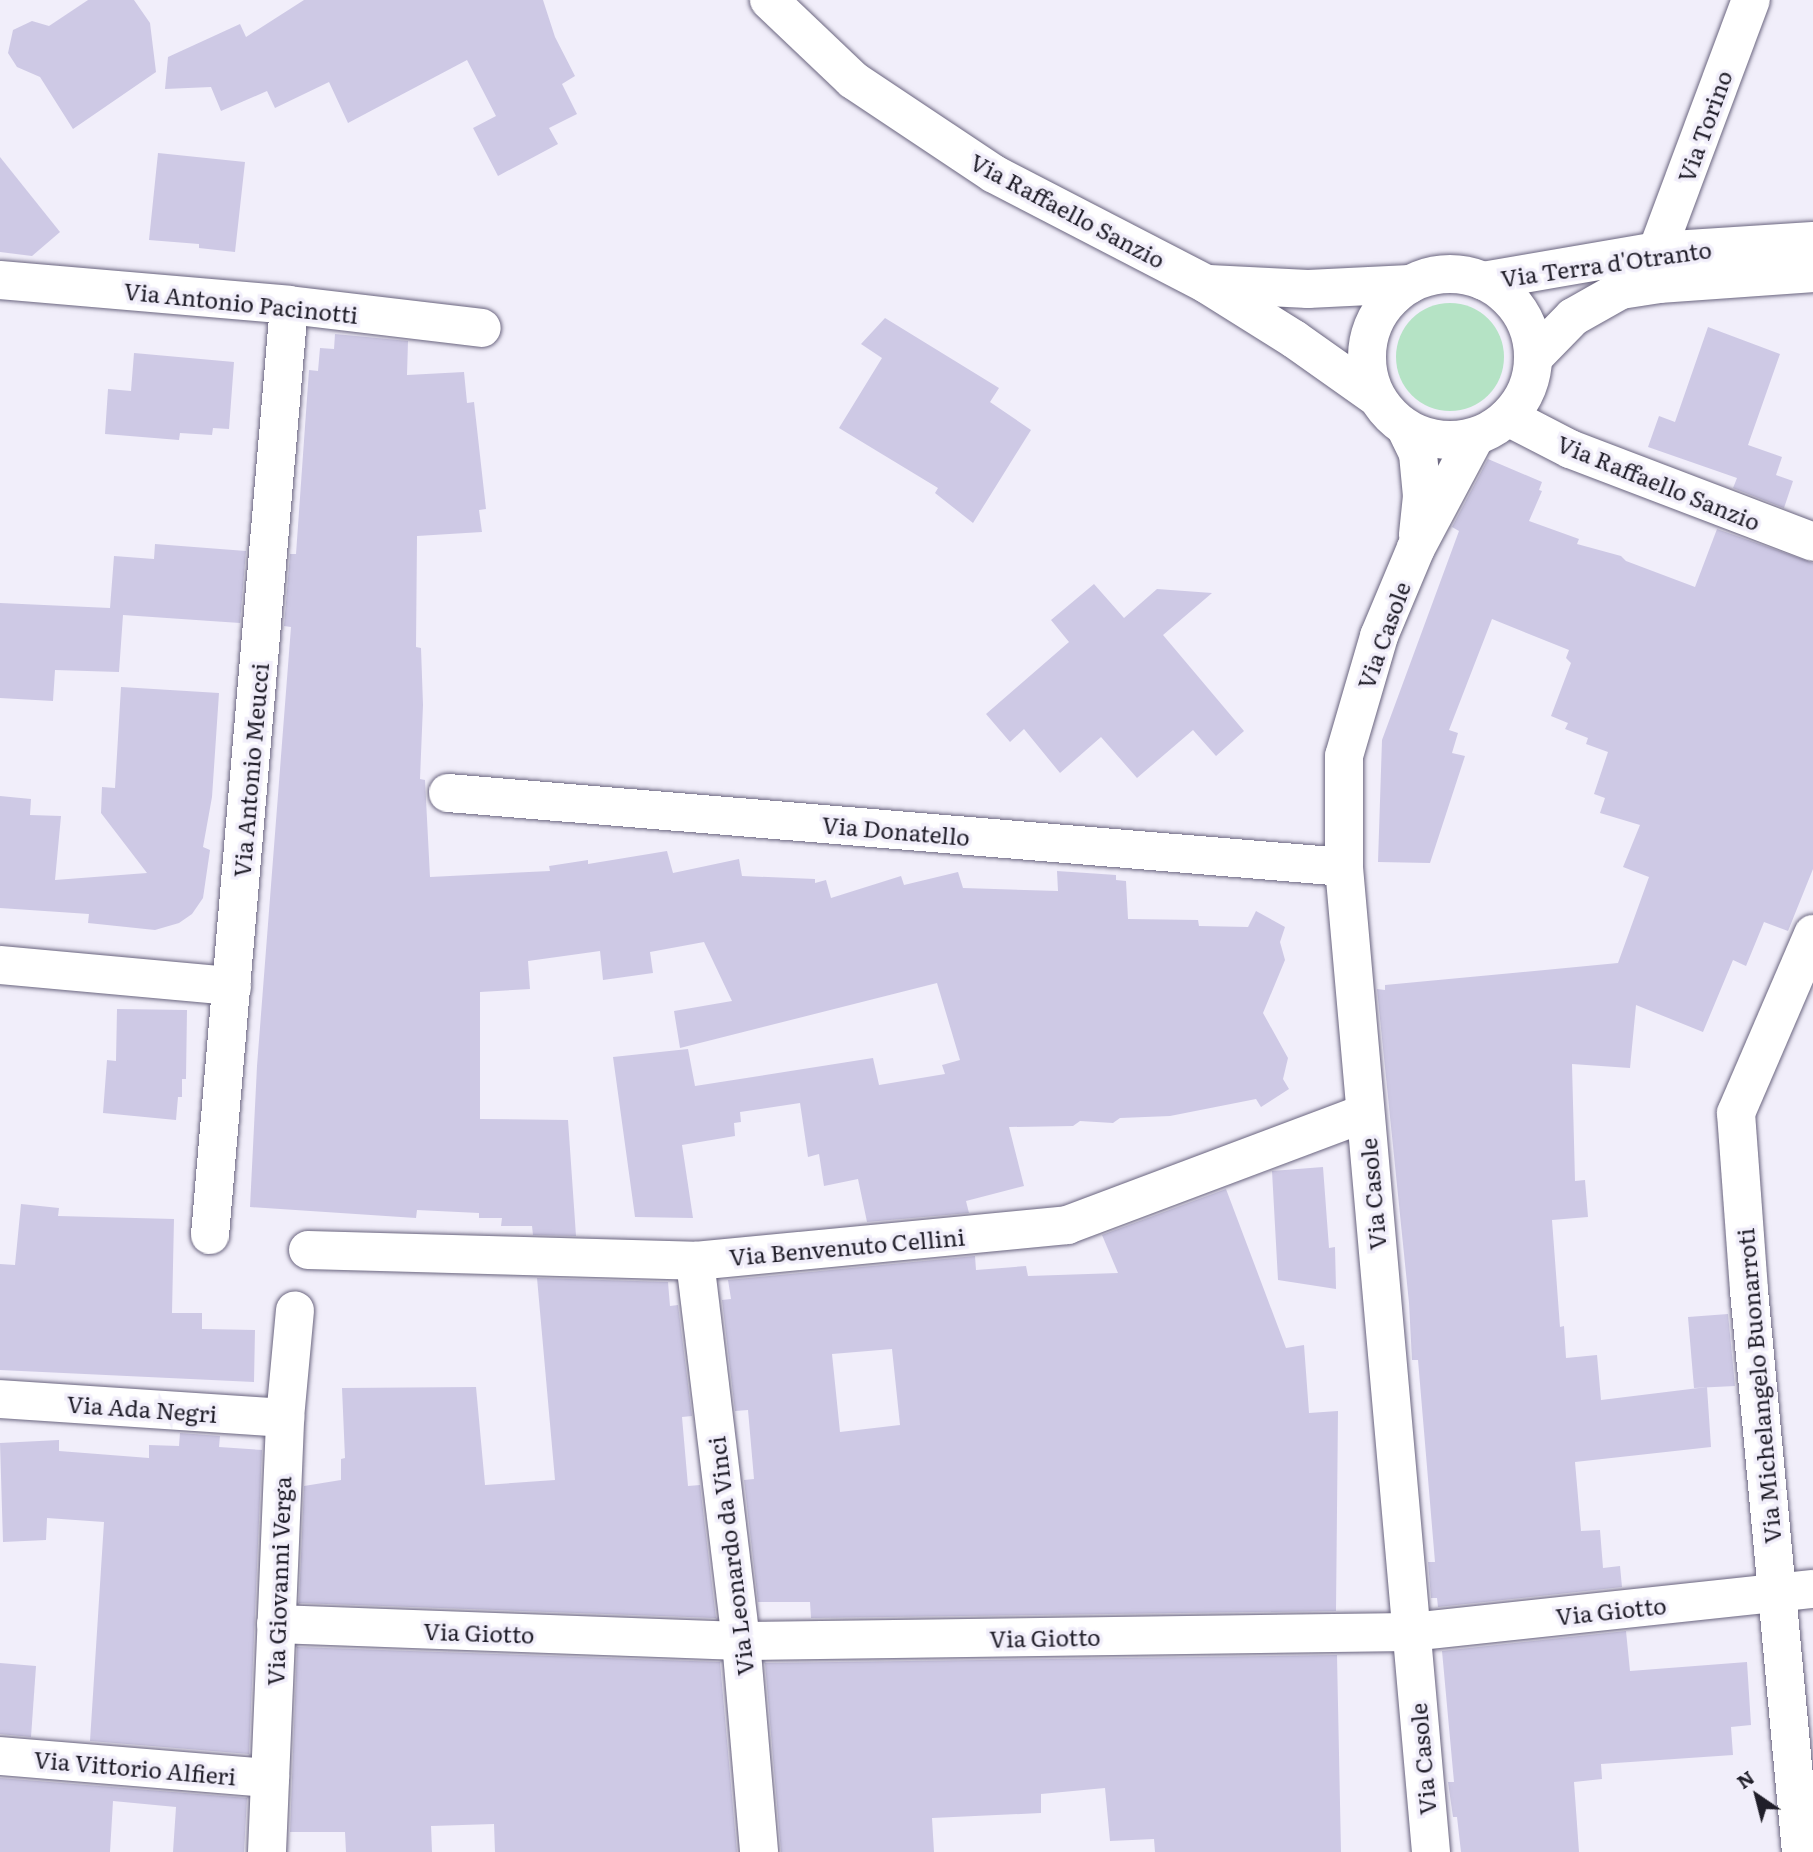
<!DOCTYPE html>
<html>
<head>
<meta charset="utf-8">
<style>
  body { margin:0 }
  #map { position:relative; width:1813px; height:1852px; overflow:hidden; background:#f1eefa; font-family:Literata,serif }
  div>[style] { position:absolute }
  .green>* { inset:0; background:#b5e3c5 }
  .round { border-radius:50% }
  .building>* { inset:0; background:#cec9e5 }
  .roads { filter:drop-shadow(0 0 2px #6a657f) drop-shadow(0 0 2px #6a657f) }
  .minor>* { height:38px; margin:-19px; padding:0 19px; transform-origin:19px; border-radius:19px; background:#fff }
  .minor>.ring { margin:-19px; padding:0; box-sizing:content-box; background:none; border:38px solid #fff; border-radius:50% }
  span { translate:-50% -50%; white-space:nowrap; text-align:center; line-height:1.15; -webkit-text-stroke:7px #f1eefa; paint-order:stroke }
  .street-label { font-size:23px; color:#201e29 }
  .north { position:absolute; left:1722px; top:1761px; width:70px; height:70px; -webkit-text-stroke:5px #f1eefa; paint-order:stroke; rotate:325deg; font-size:19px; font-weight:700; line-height:28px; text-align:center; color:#201e29 }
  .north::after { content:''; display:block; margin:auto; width:24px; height:32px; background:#201e29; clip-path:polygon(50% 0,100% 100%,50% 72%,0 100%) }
</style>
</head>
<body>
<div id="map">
  <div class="green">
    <div class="round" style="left:1396px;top:303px;width:108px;height:108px"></div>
  </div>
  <div class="building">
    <div style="clip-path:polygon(88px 0,134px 0,150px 23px,156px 72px,73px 129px,40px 77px,17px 67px,8px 53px,13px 30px,32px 21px,49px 26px)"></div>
    <div style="clip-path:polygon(304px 0,543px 0,555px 37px,575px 76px,562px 84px,577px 114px,549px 128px,558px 144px,498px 176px,473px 128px,496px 116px,467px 60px,348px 123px,329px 82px,275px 108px,267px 91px,221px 111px,211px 87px,165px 89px,168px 57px,240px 24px,246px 37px)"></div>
    <div style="clip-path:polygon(158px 153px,245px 162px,235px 252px,199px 248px,199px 244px,149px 240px)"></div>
    <div style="clip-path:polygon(0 157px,60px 232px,32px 256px,0 252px)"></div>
    <div style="clip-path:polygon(885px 318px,999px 388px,990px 402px,1031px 430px,973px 523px,935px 493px,938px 488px,839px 428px,882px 358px,861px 344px)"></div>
    <div style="clip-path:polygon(1708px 327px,1780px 354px,1748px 445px,1782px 457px,1776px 475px,1793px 481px,1784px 508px,1733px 488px,1737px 478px,1648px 447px,1659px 416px,1675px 422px)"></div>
    <div style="clip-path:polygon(335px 334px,408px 341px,407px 375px,464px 372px,467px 403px,474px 402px,486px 509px,479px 510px,482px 532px,417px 536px,416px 647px,421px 648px,423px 705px,420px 779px,425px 780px,430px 877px,550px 871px,549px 866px,588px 860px,588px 864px,667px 851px,673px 873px,739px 859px,742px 876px,815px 879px,815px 883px,826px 880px,831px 898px,901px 876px,904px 885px,958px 872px,963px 888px,1058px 891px,1057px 871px,1116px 875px,1116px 880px,1126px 881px,1128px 919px,1198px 920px,1199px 926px,1248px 927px,1256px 911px,1285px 927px,1280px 942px,1285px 960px,1263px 1013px,1288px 1058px,1283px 1079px,1289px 1089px,1261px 1107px,1256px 1099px,1170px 1116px,1120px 1118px,1113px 1123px,1080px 1121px,1073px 1126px,1009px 1127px,1024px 1186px,966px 1201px,969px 1213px,867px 1222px,858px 1179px,824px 1186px,819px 1154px,808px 1157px,800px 1103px,740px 1112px,741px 1122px,734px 1123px,735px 1136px,682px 1145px,693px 1218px,635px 1217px,613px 1057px,688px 1049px,695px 1086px,873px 1058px,879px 1085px,945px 1074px,942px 1065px,960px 1060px,937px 983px,680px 1048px,674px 1011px,732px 1001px,704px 942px,650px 952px,653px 973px,603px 980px,600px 951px,528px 961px,530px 989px,480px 992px,480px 1119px,568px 1120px,576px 1236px,533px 1235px,532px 1226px,501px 1226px,502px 1218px,479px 1218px,479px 1213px,417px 1210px,416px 1218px,250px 1207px,257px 1066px,291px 627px,284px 626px,290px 554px,296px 554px,309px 370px,318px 371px,320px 348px,334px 349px)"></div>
    <div style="clip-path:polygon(134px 353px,234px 362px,229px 429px,213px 428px,212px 435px,180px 433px,179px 440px,105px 434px,108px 389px,131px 391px)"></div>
    <div style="clip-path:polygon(1488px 459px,1542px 482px,1539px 490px,1542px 491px,1529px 521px,1579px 539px,1577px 544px,1621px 556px,1626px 561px,1695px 587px,1717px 529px,1813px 563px,1813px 869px,1788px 931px,1764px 922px,1746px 966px,1733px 960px,1703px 1032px,1636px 1005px,1630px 1068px,1572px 1064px,1575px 1181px,1585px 1180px,1588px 1217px,1552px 1220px,1560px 1327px,1564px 1326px,1566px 1358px,1597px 1355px,1601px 1400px,1707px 1387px,1711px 1447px,1575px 1462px,1581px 1531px,1600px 1530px,1603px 1568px,1620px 1566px,1622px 1587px,1438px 1607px,1437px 1598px,1431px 1598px,1428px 1562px,1435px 1562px,1418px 1360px,1412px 1360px,1409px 1303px,1377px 989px,1385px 990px,1385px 985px,1618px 963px,1649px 877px,1623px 867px,1640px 825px,1600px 813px,1605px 798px,1594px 794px,1608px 752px,1586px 744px,1588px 738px,1565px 729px,1568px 723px,1551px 716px,1571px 663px,1566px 658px,1569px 650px,1492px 619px,1449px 730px,1458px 733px,1452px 753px,1465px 756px,1430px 863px,1378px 862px,1382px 740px,1459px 531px,1452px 527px)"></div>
    <div style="clip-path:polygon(155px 544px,246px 551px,240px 623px,123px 615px,119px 672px,55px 670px,53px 701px,0 698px,0 603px,110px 608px,114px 556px,154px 559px)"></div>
    <div style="clip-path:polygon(1094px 584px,1124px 618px,1157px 589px,1212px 593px,1163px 635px,1244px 731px,1216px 756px,1193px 730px,1137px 778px,1101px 737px,1060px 773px,1024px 729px,1010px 742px,986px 714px,1069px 642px,1051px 620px)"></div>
    <div style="clip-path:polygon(121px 687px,219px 693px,212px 797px,203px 847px,210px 850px,203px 898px,192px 914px,179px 923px,155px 930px,88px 923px,89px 914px,0 908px,0 796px,31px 799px,30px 815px,61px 816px,55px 880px,147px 873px,101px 813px,102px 787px,115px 788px)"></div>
    <div style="clip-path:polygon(117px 1009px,187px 1010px,186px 1079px,182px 1079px,182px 1097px,178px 1097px,176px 1120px,103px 1113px,107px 1060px,116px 1061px)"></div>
    <div style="clip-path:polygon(1323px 1167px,1329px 1248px,1335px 1247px,1336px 1289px,1278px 1280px,1272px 1171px)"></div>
    <div style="clip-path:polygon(evenodd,1226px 1189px,1286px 1348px,1304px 1345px,1309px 1413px,1338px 1411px,1336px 1611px,811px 1618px,810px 1602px,758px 1602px,744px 1480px,754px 1479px,748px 1410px,735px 1411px,722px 1300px,731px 1299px,728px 1280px,975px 1256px,976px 1270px,1026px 1266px,1028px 1276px,1118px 1273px,1102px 1235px,1226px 1189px,892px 1349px,900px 1425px,840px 1432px,832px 1354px,892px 1349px)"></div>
    <div style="clip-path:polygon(21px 1204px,59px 1208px,58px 1216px,174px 1219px,172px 1313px,202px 1313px,202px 1329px,255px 1330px,254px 1382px,0 1370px,0 1264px,15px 1265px)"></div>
    <div style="clip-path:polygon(537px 1278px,668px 1282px,670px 1306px,678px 1305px,692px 1416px,682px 1417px,688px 1486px,700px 1485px,716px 1618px,299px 1603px,304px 1486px,341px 1480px,341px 1459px,345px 1458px,342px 1388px,476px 1387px,485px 1485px,555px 1480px)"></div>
    <div style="clip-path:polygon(1728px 1314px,1735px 1386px,1694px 1388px,1688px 1317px)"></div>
    <div style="clip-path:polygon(180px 1433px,220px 1436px,219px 1447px,262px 1450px,249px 1754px,90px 1741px,104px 1522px,47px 1518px,46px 1540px,3px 1542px,0 1443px,59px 1440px,59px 1451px,149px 1458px,149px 1445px,179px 1446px)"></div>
    <div style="clip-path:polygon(1626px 1631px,1630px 1671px,1747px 1662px,1751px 1725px,1731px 1727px,1733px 1755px,1601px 1764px,1602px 1779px,1574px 1782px,1579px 1852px,1461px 1852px,1457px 1817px,1453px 1817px,1448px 1782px,1454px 1782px,1442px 1651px)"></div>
    <div style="clip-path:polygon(297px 1647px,720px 1662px,737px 1852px,495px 1852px,494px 1824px,431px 1826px,432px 1852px,346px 1852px,345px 1832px,290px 1832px)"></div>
    <div style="clip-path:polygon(1337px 1655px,1341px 1852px,1155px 1852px,1154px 1839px,1110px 1841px,1105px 1788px,1041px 1794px,1041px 1813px,932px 1818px,934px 1852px,781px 1852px,765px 1663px)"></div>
    <div style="clip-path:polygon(0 1663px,36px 1666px,31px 1737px,0 1734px)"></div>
    <div style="clip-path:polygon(0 1778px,247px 1798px,244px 1852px,173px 1852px,176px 1807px,113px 1801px,110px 1852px,0 1852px)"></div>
  </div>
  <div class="roads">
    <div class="minor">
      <div style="left:769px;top:0;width:116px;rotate:43.6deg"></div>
      <div style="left:853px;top:80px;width:169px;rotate:33.7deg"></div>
      <div style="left:994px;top:174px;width:239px;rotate:27.4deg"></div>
      <div style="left:1206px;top:284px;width:104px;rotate:32deg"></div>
      <div style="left:1294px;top:339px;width:100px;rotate:35.3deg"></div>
      <div style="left:1657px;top:251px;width:268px;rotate:-69.5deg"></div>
      <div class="ring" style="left:1367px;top:274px;width:128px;height:128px"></div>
      <div style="left:0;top:280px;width:290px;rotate:4.9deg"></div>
      <div style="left:289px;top:305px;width:194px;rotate:6.8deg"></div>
      <div style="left:1483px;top:281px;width:177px;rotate:-9.8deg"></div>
      <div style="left:1657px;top:251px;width:156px;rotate:-3.7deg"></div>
      <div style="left:1209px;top:284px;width:99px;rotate:2.9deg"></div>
      <div style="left:1308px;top:289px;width:102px;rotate:-2.8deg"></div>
      <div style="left:1533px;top:358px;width:57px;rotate:-45.7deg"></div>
      <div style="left:1573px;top:317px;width:55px;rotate:-29.4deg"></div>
      <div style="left:1621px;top:290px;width:39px;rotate:-9deg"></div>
      <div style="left:1660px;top:284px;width:153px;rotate:-4.1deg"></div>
      <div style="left:1508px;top:417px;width:70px;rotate:27.3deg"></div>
      <div style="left:1570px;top:449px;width:260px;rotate:20.9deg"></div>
      <div style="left:1406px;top:429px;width:28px;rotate:64deg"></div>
      <div style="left:1418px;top:454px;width:42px;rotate:84.6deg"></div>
      <div style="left:1422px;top:496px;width:39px;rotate:96deg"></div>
      <div style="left:448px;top:793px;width:899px;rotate:4.72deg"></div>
      <div style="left:0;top:965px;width:233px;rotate:5.2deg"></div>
      <div style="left:210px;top:1235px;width:933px;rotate:-85.14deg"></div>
      <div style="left:308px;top:1250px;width:387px;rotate:1.6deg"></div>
      <div style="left:695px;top:1261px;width:374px;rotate:-5.5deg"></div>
      <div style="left:1067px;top:1225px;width:318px;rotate:-20.6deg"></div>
      <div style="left:695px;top:1261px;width:383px;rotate:83.1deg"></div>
      <div style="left:741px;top:1641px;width:212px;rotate:85.1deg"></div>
      <div style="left:0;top:1399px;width:286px;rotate:3.8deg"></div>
      <div style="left:276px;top:1624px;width:465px;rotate:2.1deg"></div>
      <div style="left:741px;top:1641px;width:669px;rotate:-0.77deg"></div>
      <div style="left:1410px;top:1632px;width:405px;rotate:-6.1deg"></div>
      <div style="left:0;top:1756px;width:271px;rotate:4.7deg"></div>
      <div style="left:267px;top:1852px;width:434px;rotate:-87.6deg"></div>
      <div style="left:285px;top:1418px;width:108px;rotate:-84.7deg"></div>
      <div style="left:1431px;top:1852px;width:989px;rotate:-95.05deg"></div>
      <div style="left:1344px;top:867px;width:111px;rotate:-90deg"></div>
      <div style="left:1344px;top:756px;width:125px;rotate:-73.7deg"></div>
      <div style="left:1379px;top:636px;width:95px;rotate:-67.2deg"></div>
      <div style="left:1416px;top:548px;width:126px;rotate:-62deg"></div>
      <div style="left:1801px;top:1852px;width:564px;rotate:-95.29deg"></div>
      <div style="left:1749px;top:1290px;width:177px;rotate:-94.2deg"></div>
      <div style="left:1736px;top:1113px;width:195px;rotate:-66.7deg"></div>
    </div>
  </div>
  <div class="street-label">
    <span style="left:1704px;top:126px;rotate:-70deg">Via Torino</span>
    <span style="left:1068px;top:210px;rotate:28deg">Via Raffaello Sanzio</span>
    <span style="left:1606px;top:263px;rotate:-8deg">Via Terra d'Otranto</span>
    <span style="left:241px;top:302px;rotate:6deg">Via Antonio Pacinotti</span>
    <span style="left:1659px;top:482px;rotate:22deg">Via Raffaello Sanzio</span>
    <span style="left:1383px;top:635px;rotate:-70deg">Via Casole</span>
    <span style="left:250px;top:770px;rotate:-85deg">Via Antonio Meucci</span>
    <span style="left:896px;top:830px;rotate:5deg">Via Donatello</span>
    <span style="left:1372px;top:1194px;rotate:-95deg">Via Casole</span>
    <span style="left:847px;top:1246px;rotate:-5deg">Via Benvenuto Cellini</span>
    <span style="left:1758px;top:1386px;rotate:-95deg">Via Michelangelo Buonarroti</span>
    <span style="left:142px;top:1408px;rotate:4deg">Via Ada Negri</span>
    <span style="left:730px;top:1556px;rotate:-97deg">Via Leonardo da Vinci</span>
    <span style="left:278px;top:1581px;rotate:-88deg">Via Giovanni Verga</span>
    <span style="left:1611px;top:1610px;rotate:-6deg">Via Giotto</span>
    <span style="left:479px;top:1632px;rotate:2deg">Via Giotto</span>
    <span style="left:1045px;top:1637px;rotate:-1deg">Via Giotto</span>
    <span style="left:1422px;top:1759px;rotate:-95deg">Via Casole</span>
    <span style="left:135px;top:1767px;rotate:5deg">Via Vittorio Alfieri</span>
  </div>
  <div class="north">N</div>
</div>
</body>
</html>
